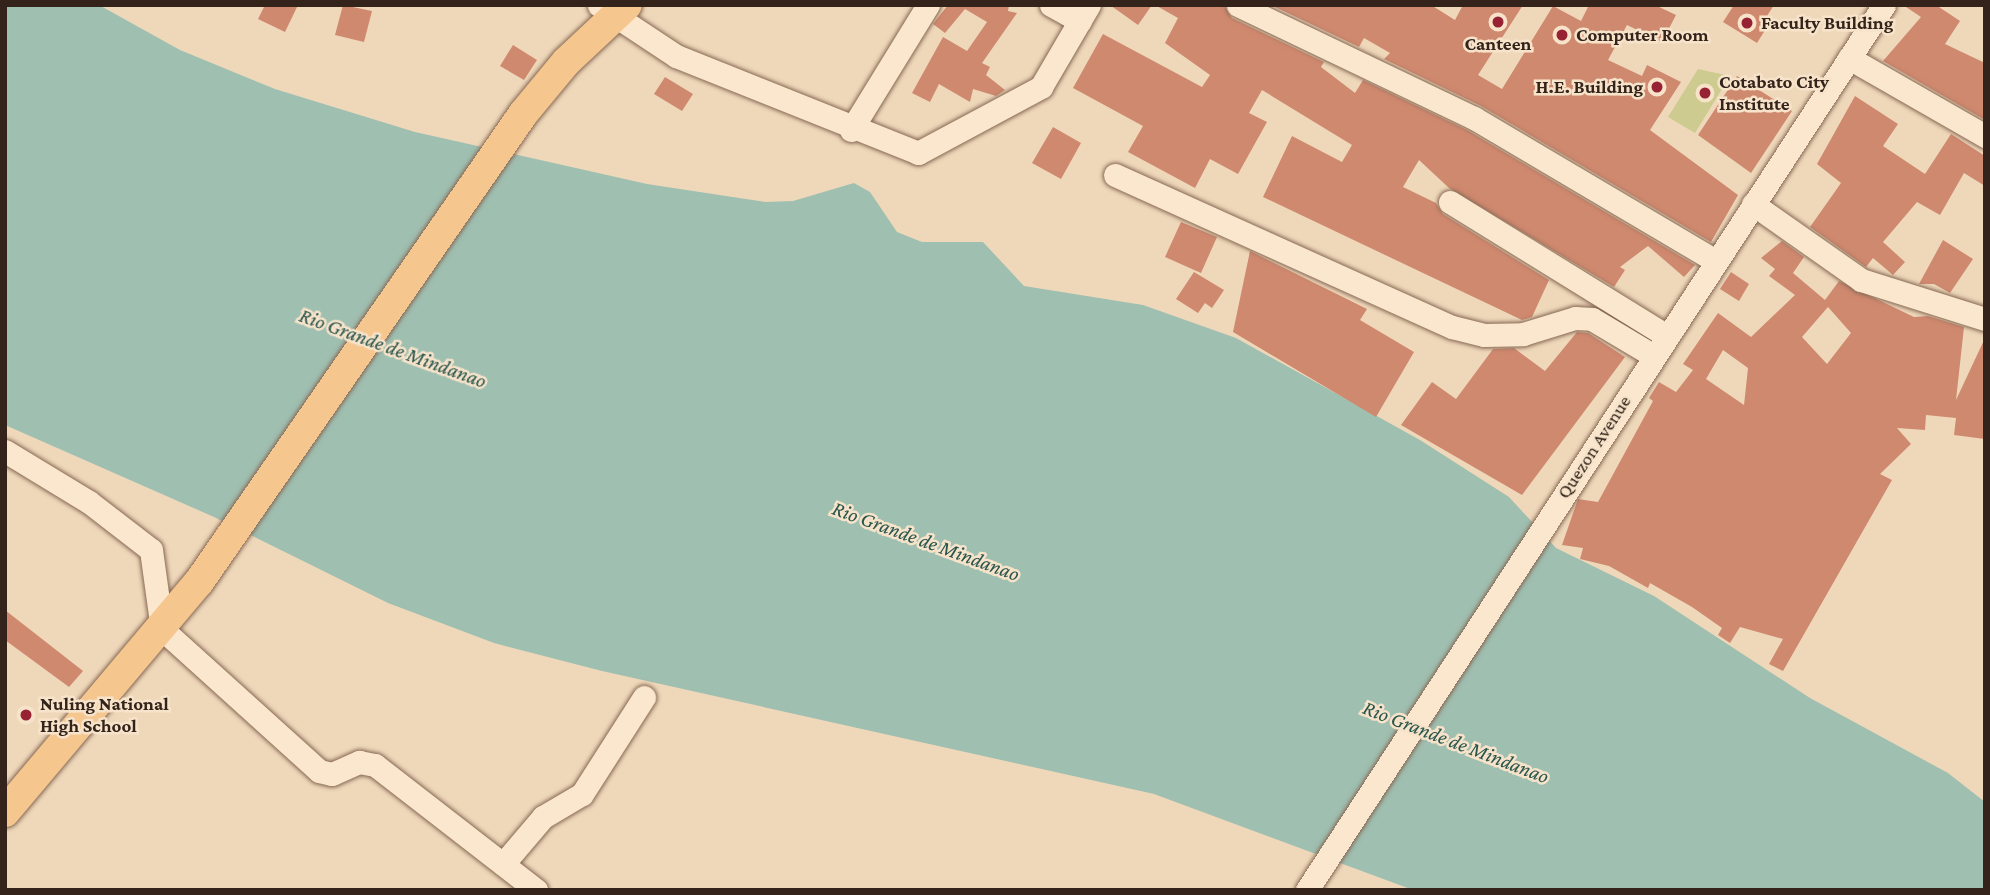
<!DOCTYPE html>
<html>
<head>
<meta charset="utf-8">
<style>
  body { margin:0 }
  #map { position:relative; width:1990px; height:895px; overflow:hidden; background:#efd8ba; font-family:"Crimson Pro",serif }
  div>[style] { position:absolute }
  .green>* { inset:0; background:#cdcb8f }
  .water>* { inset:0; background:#9fbfb1 }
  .building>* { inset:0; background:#cf896f }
  .roads { filter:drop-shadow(0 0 2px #866854) drop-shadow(0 0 2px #866854) }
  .minor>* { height:23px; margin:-11.5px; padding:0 11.5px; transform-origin:11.5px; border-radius:11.5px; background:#fae7cd }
  .major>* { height:30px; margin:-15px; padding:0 15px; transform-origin:15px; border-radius:15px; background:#f5c78f }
  .dots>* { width:19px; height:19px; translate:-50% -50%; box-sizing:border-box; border:4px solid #f6e3ca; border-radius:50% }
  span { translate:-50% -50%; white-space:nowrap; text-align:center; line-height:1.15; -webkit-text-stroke:5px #f6e3ca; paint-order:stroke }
  .poi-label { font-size:19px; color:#34231a; font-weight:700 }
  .left { translate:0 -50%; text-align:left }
  .right { translate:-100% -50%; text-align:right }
  .street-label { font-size:19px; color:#34231a }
  .water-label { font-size:21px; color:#28554c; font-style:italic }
  .frame { position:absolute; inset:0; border:7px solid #34231a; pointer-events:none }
</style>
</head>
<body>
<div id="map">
  <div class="green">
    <div style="clip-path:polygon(1698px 69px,1730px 76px,1695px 133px,1668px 117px)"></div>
  </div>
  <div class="water">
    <div style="clip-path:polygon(5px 5px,99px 5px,180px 50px,275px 89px,415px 132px,647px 184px,766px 202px,793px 201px,854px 183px,870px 192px,897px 232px,922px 242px,983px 242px,1024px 286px,1143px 305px,1236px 338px,1420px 440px,1509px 497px,1556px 548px,1654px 596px,1810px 698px,1948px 773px,1985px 802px,1985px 890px,1413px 890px,1154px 794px,602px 671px,494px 643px,388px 603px,214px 517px,5px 425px)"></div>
  </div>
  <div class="building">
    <div style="clip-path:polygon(265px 5px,298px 5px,285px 32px,258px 19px)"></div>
    <div style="clip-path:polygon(343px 5px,372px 11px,364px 42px,335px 35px)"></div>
    <div style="clip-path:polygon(948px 5px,1009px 5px,1008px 11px,1017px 13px,982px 63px,990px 67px,986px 75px,1005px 90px,996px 96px,973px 89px,970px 102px,939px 84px,930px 102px,912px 93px,943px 37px,967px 51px,987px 22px,965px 9px,945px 33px,933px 24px)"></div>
    <div style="clip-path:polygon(1110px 5px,1152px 5px,1138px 25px)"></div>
    <div style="clip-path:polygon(1155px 5px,1224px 5px,1232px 18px,1324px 62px,1321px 67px,1355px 93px,1363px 80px,1467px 130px,1695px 265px,1684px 277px,1648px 246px,1620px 267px,1625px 270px,1614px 287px,1449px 188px,1419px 160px,1403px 187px,1436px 203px,1443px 214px,1549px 280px,1532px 317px,1522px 320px,1263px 197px,1292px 136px,1342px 162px,1352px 145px,1262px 90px,1249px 113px,1267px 122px,1238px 174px,1210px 159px,1195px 188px,1128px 152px,1143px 126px,1073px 88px,1103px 34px,1202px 87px,1210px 75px,1165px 43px,1178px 18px)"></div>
    <div style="clip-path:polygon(1271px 5px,1431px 5px,1455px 20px,1463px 5px,1523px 5px,1478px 75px,1502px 89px,1553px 6px,1581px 21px,1589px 5px,1655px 5px,1676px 15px,1662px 42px,1627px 25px,1608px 60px,1642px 76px,1647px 65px,1681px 82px,1650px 130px,1738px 195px,1711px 242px,1481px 106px,1384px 59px,1390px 53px,1364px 38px,1359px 47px)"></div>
    <div style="clip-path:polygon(1734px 5px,1774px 5px,1767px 16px,1772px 19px,1757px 43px,1723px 22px)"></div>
    <div style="clip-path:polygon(1903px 5px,1936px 5px,1960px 21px,1945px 44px,1985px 63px,1985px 120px,1883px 61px,1921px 17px)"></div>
    <div style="clip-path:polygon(513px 45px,537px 60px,524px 80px,500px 66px)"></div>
    <div style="clip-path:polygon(1737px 76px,1792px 111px,1751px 173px,1698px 135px)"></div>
    <div style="clip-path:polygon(665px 77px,693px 94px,682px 111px,654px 94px)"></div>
    <div style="clip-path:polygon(1855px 96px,1898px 124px,1883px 146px,1925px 174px,1951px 134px,1985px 156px,1985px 186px,1964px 173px,1940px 215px,1917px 202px,1883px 242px,1905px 262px,1893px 275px,1873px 258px,1866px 267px,1810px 227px,1841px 183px,1817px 164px)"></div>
    <div style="clip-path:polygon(1053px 127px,1081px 143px,1061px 179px,1032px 163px)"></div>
    <div style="clip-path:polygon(1181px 222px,1217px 237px,1201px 273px,1165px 257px)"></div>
    <div style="clip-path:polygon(1943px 240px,1973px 259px,1950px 293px,1934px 284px,1919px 284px)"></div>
    <div style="clip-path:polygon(evenodd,1782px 241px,1804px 257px,1793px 273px,1825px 300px,1839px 281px,1914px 317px,1928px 316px,1964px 327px,1956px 400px,1985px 338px,1985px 439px,1954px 435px,1956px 418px,1926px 415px,1925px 430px,1897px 428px,1911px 444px,1880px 474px,1892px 480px,1783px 671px,1769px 664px,1783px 639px,1740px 627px,1730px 643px,1718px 635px,1722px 628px,1692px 607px,1650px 583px,1648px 588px,1609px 566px,1580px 559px,1583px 548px,1562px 545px,1578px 499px,1598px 502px,1653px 401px,1649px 398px,1659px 382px,1676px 392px,1693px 370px,1683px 364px,1718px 313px,1751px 337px,1795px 295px,1769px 276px,1775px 269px,1761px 258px,1782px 241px,1828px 307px,1851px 333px,1827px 364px,1802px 337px,1828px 307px,1782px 241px,1723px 350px,1748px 368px,1744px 405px,1706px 379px,1723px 350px)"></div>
    <div style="clip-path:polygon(1250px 251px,1367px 309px,1360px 320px,1414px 352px,1376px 417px,1233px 332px)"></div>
    <div style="clip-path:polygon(1194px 272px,1224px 290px,1212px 308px,1205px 303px,1198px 313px,1176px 299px)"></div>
    <div style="clip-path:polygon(1731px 272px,1749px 284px,1739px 301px,1720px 289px)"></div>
    <div style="clip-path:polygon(1577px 332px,1588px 333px,1625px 357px,1522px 495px,1401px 425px,1432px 382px,1456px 399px,1493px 349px,1514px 348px,1545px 371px)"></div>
    <div style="clip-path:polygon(5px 610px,83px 671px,69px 687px,5px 640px)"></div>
  </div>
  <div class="roads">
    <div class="minor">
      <div style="left:599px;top:5px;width:92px;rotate:33.5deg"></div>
      <div style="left:676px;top:56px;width:261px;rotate:21.8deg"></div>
      <div style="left:918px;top:153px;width:140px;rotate:-28.2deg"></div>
      <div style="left:1041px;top:87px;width:95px;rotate:-59.7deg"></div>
      <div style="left:1051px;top:5px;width:33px;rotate:29deg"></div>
      <div style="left:1238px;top:5px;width:262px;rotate:25.6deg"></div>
      <div style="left:1474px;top:118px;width:281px;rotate:30.6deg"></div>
      <div style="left:1849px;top:58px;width:157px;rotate:29.8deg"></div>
      <div style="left:851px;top:130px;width:147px;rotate:-58.4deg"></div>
      <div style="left:1115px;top:175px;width:370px;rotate:24.3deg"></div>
      <div style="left:1452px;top:327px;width:33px;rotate:14deg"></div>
      <div style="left:1484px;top:335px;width:39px;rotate:-1deg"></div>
      <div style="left:1523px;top:334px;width:54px;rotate:-17.1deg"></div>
      <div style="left:1575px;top:318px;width:17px;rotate:3deg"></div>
      <div style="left:1592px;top:319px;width:72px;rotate:30.8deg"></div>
      <div style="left:1450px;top:202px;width:255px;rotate:31.7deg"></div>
      <div style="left:1753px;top:204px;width:132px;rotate:35.1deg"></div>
      <div style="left:1861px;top:280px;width:130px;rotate:17.5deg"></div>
      <div style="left:5px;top:451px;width:98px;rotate:31.3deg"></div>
      <div style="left:89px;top:502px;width:78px;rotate:37.7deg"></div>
      <div style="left:151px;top:550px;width:80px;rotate:82.1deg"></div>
      <div style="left:162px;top:629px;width:212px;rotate:42.1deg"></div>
      <div style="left:319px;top:771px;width:13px;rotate:13deg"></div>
      <div style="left:332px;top:774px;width:30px;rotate:-24deg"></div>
      <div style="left:359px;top:762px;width:16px;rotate:11deg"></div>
      <div style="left:375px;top:765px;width:204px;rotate:37.8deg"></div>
      <div style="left:503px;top:864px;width:62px;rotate:-49.6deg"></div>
      <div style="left:543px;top:817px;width:45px;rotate:-30.5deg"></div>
      <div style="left:582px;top:794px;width:115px;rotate:-57.4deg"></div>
      <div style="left:1307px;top:890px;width:1056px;rotate:-56.9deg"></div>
    </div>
    <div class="major">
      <div style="left:5px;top:812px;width:301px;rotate:-49.9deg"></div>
      <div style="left:199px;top:582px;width:569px;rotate:-55.3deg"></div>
      <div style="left:523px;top:114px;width:67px;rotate:-50.4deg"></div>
      <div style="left:566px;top:62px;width:83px;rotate:-43.1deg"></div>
    </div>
  </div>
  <div class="dots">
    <div style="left:1498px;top:22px;background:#972233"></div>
    <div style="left:1747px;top:23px;background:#972233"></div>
    <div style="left:1562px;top:35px;background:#972233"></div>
    <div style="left:1657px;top:87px;background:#972233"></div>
    <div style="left:1705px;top:93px;background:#972233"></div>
    <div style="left:26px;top:715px;background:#972233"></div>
  </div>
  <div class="poi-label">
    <span class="left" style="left:1761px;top:23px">Faculty Building</span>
    <span class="left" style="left:1576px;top:35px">Computer Room</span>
    <span style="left:1498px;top:44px">Canteen</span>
    <span class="left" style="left:1719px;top:93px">Cotabato City<br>Institute</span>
    <span class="right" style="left:1643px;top:87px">H.E. Building</span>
    <span class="left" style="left:40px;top:715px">Nuling National<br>High School</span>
  </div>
  <div class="street-label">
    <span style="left:1594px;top:447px;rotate:-57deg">Quezon Avenue</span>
  </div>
  <div class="water-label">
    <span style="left:393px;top:348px;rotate:20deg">Rio Grande de Mindanao</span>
    <span style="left:926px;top:541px;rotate:20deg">Rio Grande de Mindanao</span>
    <span style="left:1456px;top:742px;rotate:21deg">Rio Grande de Mindanao</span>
  </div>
  <div class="frame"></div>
</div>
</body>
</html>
